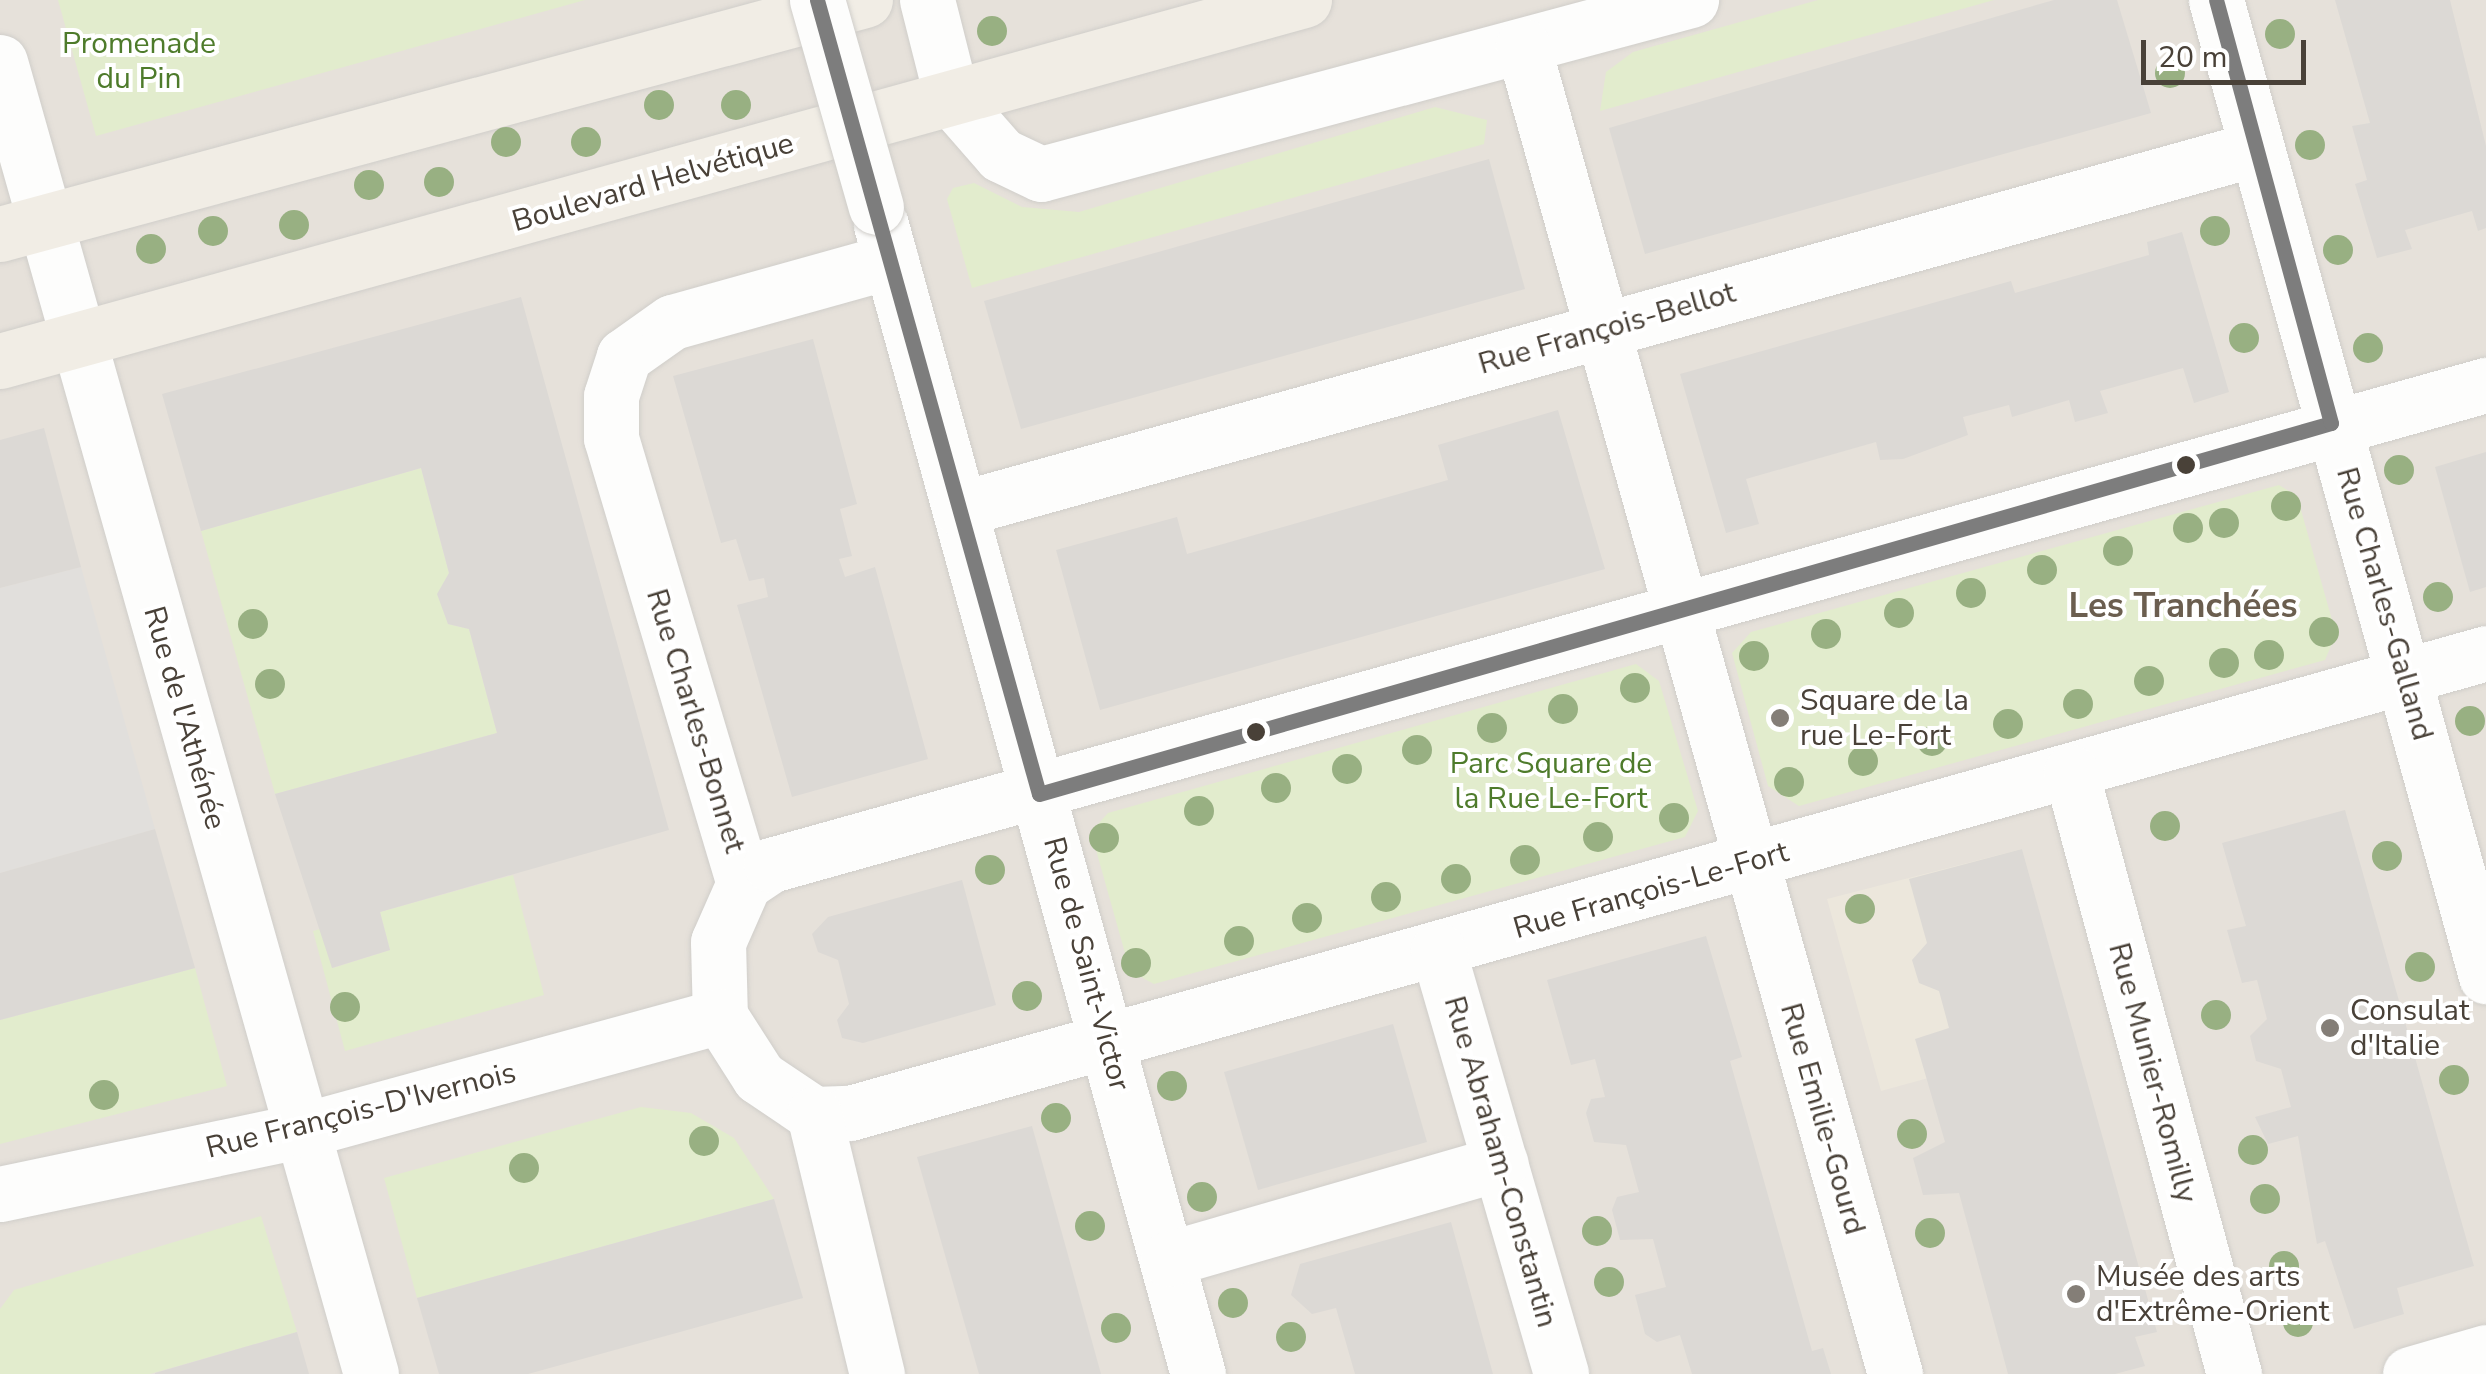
<!DOCTYPE html>
<html>
<head>
<meta charset="utf-8">
<style>
  body { margin:0 }
  #map { position:relative; width:2486px; height:1374px; overflow:hidden; background:#f2f0ed; font-family:"Nunito Sans",sans-serif }
  div>[style] { position:absolute }
  .residential>* { inset:0; background:#e6e1da }
  .education>* { inset:0; background:#ece7dc }
  .green>* { inset:0; background:#e2eccd }
  .parking>* { inset:0; background:#e1dfdc }
  .building>* { inset:0; background:#dcd9d5 }
  .roads { filter:drop-shadow(0 0 2px #d0ceca) drop-shadow(0 0 2px #d0ceca) }
  .minor>* { height:55px; margin:-27.5px; padding:0 27.5px; transform-origin:27.5px; border-radius:27.5px; background:#fdfdfc }
  .major>* { height:55px; margin:-27.5px; padding:0 27.5px; transform-origin:27.5px; border-radius:27.5px; background:#f1ede5 }
  .bridges { filter:drop-shadow(0 0 2px #d0ceca) drop-shadow(0 0 2px #d0ceca) }
  .minor-bridge>* { height:55px; margin:-27.5px; padding:0 27.5px; transform-origin:27.5px; border-radius:27.5px; background:#fdfdfc }
  .bus-1>* { height:15px; margin:-7.5px; padding:0 7.5px; transform-origin:7.5px; border-radius:7.5px; background:#7d7d7d }
  .trees>* { width:30px; height:30px; margin:-15px; border-radius:50%; background:#98b082 }
  .dots>* { width:28px; height:28px; translate:-50% -50%; box-sizing:border-box; border:5px solid #fff; border-radius:50% }
  span { translate:-50% -50%; white-space:nowrap; text-align:center; line-height:1.15; -webkit-text-stroke:8px #fff; paint-order:stroke }
  .park-label { font-size:30px; color:#4e7b2b }
  .street-label { font-size:30px; color:#494138 }
  .poi-label { font-size:30px; color:#494138 }
  .left { translate:0 -50%; text-align:left }
  .quarter-label { font-size:35px; color:#6b5e4f; font-weight:700 }
  .scale { position:absolute; left:2141px; top:40px; width:165px; height:45px; box-sizing:border-box; border:5px solid #494138; border-top:0; padding-left:12px; font-size:30px; line-height:35px; white-space:nowrap; color:#494138; -webkit-text-stroke:8px #fff; paint-order:stroke }
</style>
</head>
<body>
<div id="map">
  <div class="residential">
    <div style="clip-path:polygon(0 0,2486px 0,2486px 1374px,0 1374px)"></div>
  </div>
  <div class="education">
    <div style="clip-path:polygon(2022px 849px,2074px 1038px,1881px 1091px,1827px 899px)"></div>
  </div>
  <div class="green">
    <div style="clip-path:polygon(58px 0,585px 0,96px 136px)"></div>
    <div style="clip-path:polygon(1818px 0,1994px 0,1600px 111px,1606px 72px,1633px 52px)"></div>
    <div style="clip-path:polygon(1435px 107px,1487px 120px,1484px 144px,972px 288px,947px 199px,953px 188px,974px 183px,1022px 207px,1079px 212px)"></div>
    <div style="clip-path:polygon(421px 468px,449px 573px,438px 595px,448px 624px,469px 629px,497px 733px,275px 794px,201px 531px)"></div>
    <div style="clip-path:polygon(2279px 485px,2297px 496px,2336px 634px,2325px 660px,1799px 806px,1768px 786px,1732px 653px,1751px 632px)"></div>
    <div style="clip-path:polygon(1636px 664px,1659px 681px,1698px 811px,1685px 837px,1154px 984px,1130px 971px,1091px 832px,1108px 813px)"></div>
    <div style="clip-path:polygon(513px 875px,544px 995px,345px 1051px,313px 931px,320px 929px,333px 968px,390px 950px,380px 912px)"></div>
    <div style="clip-path:polygon(195px 968px,227px 1086px,0 1144px,0 1020px)"></div>
    <div style="clip-path:polygon(641px 1107px,691px 1113px,734px 1138px,774px 1199px,417px 1298px,384px 1178px)"></div>
    <div style="clip-path:polygon(261px 1216px,297px 1332px,150px 1374px,0 1374px,0 1309px,14px 1290px)"></div>
  </div>
  <div class="parking">
    <div style="clip-path:polygon(81px 567px,155px 829px,0 873px,0 588px)"></div>
  </div>
  <div class="building">
    <div style="clip-path:polygon(2054px 0,2117px 0,2151px 113px,1645px 254px,1609px 128px)"></div>
    <div style="clip-path:polygon(2335px 0,2450px 0,2486px 146px,2486px 228px,2478px 231px,2472px 211px,2405px 230px,2412px 249px,2377px 258px,2355px 184px,2367px 180px,2352px 126px,2370px 123px)"></div>
    <div style="clip-path:polygon(1489px 159px,1525px 289px,1021px 429px,984px 301px)"></div>
    <div style="clip-path:polygon(2182px 232px,2229px 392px,2194px 403px,2183px 368px,2100px 391px,2108px 413px,2075px 422px,2069px 400px,2012px 417px,2009px 405px,1963px 417px,1968px 435px,1903px 459px,1880px 460px,1876px 442px,1746px 479px,1759px 524px,1726px 533px,1680px 374px,2011px 281px,2015px 293px,2149px 255px,2147px 242px)"></div>
    <div style="clip-path:polygon(521px 297px,669px 830px,380px 912px,390px 950px,332px 968px,275px 794px,497px 733px,469px 629px,448px 624px,437px 594px,449px 573px,421px 468px,201px 531px,162px 394px)"></div>
    <div style="clip-path:polygon(813px 339px,857px 504px,840px 509px,852px 556px,839px 559px,845px 577px,875px 567px,928px 759px,792px 797px,737px 605px,768px 597px,764px 578px,749px 581px,736px 539px,721px 543px,673px 376px)"></div>
    <div style="clip-path:polygon(1558px 410px,1605px 569px,1100px 710px,1056px 550px,1177px 517px,1187px 554px,1223px 544px,1448px 480px,1438px 445px)"></div>
    <div style="clip-path:polygon(44px 428px,81px 567px,0 588px,0 440px)"></div>
    <div style="clip-path:polygon(2486px 452px,2486px 587px,2470px 592px,2435px 467px)"></div>
    <div style="clip-path:polygon(2345px 810px,2474px 1266px,2397px 1288px,2404px 1314px,2354px 1329px,2325px 1241px,2317px 1244px,2298px 1136px,2268px 1144px,2255px 1117px,2291px 1107px,2281px 1069px,2256px 1061px,2250px 1036px,2267px 1019px,2257px 980px,2242px 983px,2227px 930px,2246px 926px,2222px 843px)"></div>
    <div style="clip-path:polygon(155px 829px,195px 968px,0 1020px,0 873px)"></div>
    <div style="clip-path:polygon(2022px 849px,2157px 1332px,2135px 1337px,2145px 1366px,2115px 1374px,2008px 1374px,1959px 1193px,1923px 1195px,1913px 1158px,1945px 1142px,1915px 1039px,1949px 1028px,1939px 991px,1919px 983px,1912px 960px,1927px 943px,1909px 879px)"></div>
    <div style="clip-path:polygon(962px 880px,996px 1005px,863px 1043px,842px 1038px,837px 1020px,849px 1004px,838px 960px,818px 952px,812px 934px,828px 917px)"></div>
    <div style="clip-path:polygon(1706px 936px,1742px 1057px,1730px 1061px,1812px 1351px,1823px 1348px,1831px 1374px,1692px 1374px,1680px 1335px,1657px 1342px,1645px 1334px,1635px 1295px,1666px 1287px,1653px 1239px,1620px 1240px,1612px 1210px,1617px 1197px,1639px 1192px,1626px 1145px,1594px 1142px,1586px 1113px,1591px 1099px,1605px 1097px,1595px 1059px,1571px 1065px,1547px 980px)"></div>
    <div style="clip-path:polygon(1393px 1024px,1427px 1142px,1258px 1190px,1224px 1072px)"></div>
    <div style="clip-path:polygon(1032px 1126px,1063px 1237px,1101px 1374px,979px 1374px,917px 1157px)"></div>
    <div style="clip-path:polygon(774px 1199px,803px 1298px,528px 1374px,439px 1374px,417px 1298px)"></div>
    <div style="clip-path:polygon(1451px 1222px,1493px 1374px,1355px 1374px,1336px 1308px,1312px 1314px,1291px 1295px,1300px 1264px)"></div>
    <div style="clip-path:polygon(297px 1332px,309px 1374px,155px 1374px,155px 1373px)"></div>
  </div>
  <div class="roads">
    <div class="minor">
      <div style="left:927px;top:0;width:102px;rotate:75.8deg"></div>
      <div style="left:952px;top:99px;width:74px;rotate:48.8deg"></div>
      <div style="left:1001px;top:155px;width:44px;rotate:25.4deg"></div>
      <div style="left:1041px;top:174px;width:673px;rotate:-14.99deg"></div>
      <div style="left:2216px;top:0;width:1013px;rotate:74.54deg"></div>
      <div style="left:1523px;top:46px;width:1379px;rotate:74.35deg"></div>
      <div style="left:0;top:62px;width:1363px;rotate:74.21deg"></div>
      <div style="left:881px;top:225px;width:1192px;rotate:74.58deg"></div>
      <div style="left:891px;top:261px;width:227px;rotate:164.4deg"></div>
      <div style="left:672px;top:322px;width:59px;rotate:144.7deg"></div>
      <div style="left:624px;top:356px;width:42px;rotate:108deg"></div>
      <div style="left:611px;top:396px;width:42px;rotate:90deg"></div>
      <div style="left:611px;top:438px;width:464px;rotate:73.4deg"></div>
      <div style="left:744px;top:883px;width:64px;rotate:113.8deg"></div>
      <div style="left:718px;top:942px;width:74px;rotate:88.5deg"></div>
      <div style="left:720px;top:1016px;width:72px;rotate:57.4deg"></div>
      <div style="left:759px;top:1077px;width:66px;rotate:33.9deg"></div>
      <div style="left:814px;top:1114px;width:36px;rotate:-2deg"></div>
      <div style="left:850px;top:1113px;width:1699px;rotate:-15.7deg"></div>
      <div style="left:960px;top:509px;width:1344px;rotate:-15.54deg"></div>
      <div style="left:2071px;top:772px;width:624px;rotate:74.85deg"></div>
      <div style="left:744px;top:883px;width:32px;rotate:-34deg"></div>
      <div style="left:771px;top:865px;width:1781px;rotate:-15.64deg"></div>
      <div style="left:1438px;top:950px;width:441px;rotate:73.8deg"></div>
      <div style="left:814px;top:1114px;width:268px;rotate:76.4deg"></div>
      <div style="left:0;top:1194px;width:311px;rotate:-11.9deg"></div>
      <div style="left:304px;top:1130px;width:431px;rotate:-15.3deg"></div>
      <div style="left:1168px;top:1259px;width:346px;rotate:-16.1deg"></div>
      <div style="left:2410px;top:1374px;width:79px;rotate:-16.1deg"></div>
    </div>
    <div class="major">
      <div style="left:0;top:234px;width:896px;rotate:-15.14deg"></div>
      <div style="left:0;top:361px;width:1353px;rotate:-15.47deg"></div>
    </div>
  </div>
  <div class="bridges">
    <div class="minor-bridge">
      <div style="left:817px;top:0;width:215px;rotate:74.1deg"></div>
    </div>
  </div>
  <div class="bus-1">
    <div style="left:817px;top:0;width:824px;rotate:74.38deg"></div>
    <div style="left:1039px;top:794px;width:1344px;rotate:-16.02deg"></div>
    <div style="left:2331px;top:423px;width:438px;rotate:-105.2deg"></div>
  </div>
  <div class="trees">
    <div style="left:992px;top:31px"></div>
    <div style="left:2280px;top:34px"></div>
    <div style="left:2170px;top:73px"></div>
    <div style="left:659px;top:105px"></div>
    <div style="left:736px;top:105px"></div>
    <div style="left:506px;top:142px"></div>
    <div style="left:586px;top:142px"></div>
    <div style="left:2310px;top:145px"></div>
    <div style="left:439px;top:182px"></div>
    <div style="left:369px;top:185px"></div>
    <div style="left:294px;top:225px"></div>
    <div style="left:213px;top:231px"></div>
    <div style="left:2215px;top:231px"></div>
    <div style="left:151px;top:249px"></div>
    <div style="left:2338px;top:250px"></div>
    <div style="left:2244px;top:338px"></div>
    <div style="left:2368px;top:348px"></div>
    <div style="left:2399px;top:470px"></div>
    <div style="left:2286px;top:506px"></div>
    <div style="left:2224px;top:523px"></div>
    <div style="left:2188px;top:528px"></div>
    <div style="left:2118px;top:551px"></div>
    <div style="left:2042px;top:570px"></div>
    <div style="left:1971px;top:593px"></div>
    <div style="left:2438px;top:597px"></div>
    <div style="left:1899px;top:613px"></div>
    <div style="left:253px;top:624px"></div>
    <div style="left:2324px;top:632px"></div>
    <div style="left:1826px;top:634px"></div>
    <div style="left:2269px;top:655px"></div>
    <div style="left:1754px;top:656px"></div>
    <div style="left:2224px;top:663px"></div>
    <div style="left:2149px;top:681px"></div>
    <div style="left:270px;top:684px"></div>
    <div style="left:1635px;top:688px"></div>
    <div style="left:2078px;top:704px"></div>
    <div style="left:1563px;top:709px"></div>
    <div style="left:2470px;top:721px"></div>
    <div style="left:2008px;top:724px"></div>
    <div style="left:1492px;top:728px"></div>
    <div style="left:1932px;top:741px"></div>
    <div style="left:1417px;top:750px"></div>
    <div style="left:1863px;top:761px"></div>
    <div style="left:1347px;top:769px"></div>
    <div style="left:1789px;top:782px"></div>
    <div style="left:1276px;top:788px"></div>
    <div style="left:1199px;top:811px"></div>
    <div style="left:1674px;top:818px"></div>
    <div style="left:2165px;top:826px"></div>
    <div style="left:1598px;top:837px"></div>
    <div style="left:1104px;top:838px"></div>
    <div style="left:2387px;top:856px"></div>
    <div style="left:1525px;top:860px"></div>
    <div style="left:990px;top:870px"></div>
    <div style="left:1456px;top:879px"></div>
    <div style="left:1386px;top:897px"></div>
    <div style="left:1860px;top:909px"></div>
    <div style="left:1307px;top:918px"></div>
    <div style="left:1239px;top:941px"></div>
    <div style="left:1136px;top:963px"></div>
    <div style="left:2420px;top:967px"></div>
    <div style="left:1027px;top:996px"></div>
    <div style="left:345px;top:1007px"></div>
    <div style="left:2216px;top:1015px"></div>
    <div style="left:2454px;top:1080px"></div>
    <div style="left:1172px;top:1086px"></div>
    <div style="left:104px;top:1095px"></div>
    <div style="left:1056px;top:1118px"></div>
    <div style="left:1912px;top:1134px"></div>
    <div style="left:704px;top:1141px"></div>
    <div style="left:2253px;top:1150px"></div>
    <div style="left:524px;top:1168px"></div>
    <div style="left:1202px;top:1197px"></div>
    <div style="left:2265px;top:1199px"></div>
    <div style="left:1090px;top:1226px"></div>
    <div style="left:1597px;top:1231px"></div>
    <div style="left:1930px;top:1233px"></div>
    <div style="left:2284px;top:1266px"></div>
    <div style="left:1609px;top:1282px"></div>
    <div style="left:1233px;top:1303px"></div>
    <div style="left:2298px;top:1322px"></div>
    <div style="left:1116px;top:1328px"></div>
    <div style="left:1291px;top:1337px"></div>
  </div>
  <div class="dots">
    <div style="left:2186px;top:465px;background:#494138"></div>
    <div style="left:1780px;top:718px;background:#847e77"></div>
    <div style="left:1256px;top:732px;background:#494138"></div>
    <div style="left:2330px;top:1028px;background:#847e77"></div>
    <div style="left:2076px;top:1294px;background:#847e77"></div>
  </div>
  <div class="park-label">
    <span style="left:139px;top:61px">Promenade<br>du Pin</span>
    <span style="left:1551px;top:781px">Parc Square de<br>la Rue Le-Fort</span>
  </div>
  <div class="street-label">
    <span style="left:653px;top:183px;rotate:-16deg">Boulevard Helvétique</span>
    <span style="left:1607px;top:329px;rotate:-16deg">Rue François-Bellot</span>
    <span style="left:2384px;top:604px;rotate:74deg">Rue Charles-Galland</span>
    <span style="left:184px;top:718px;rotate:74deg">Rue de l'Athénée</span>
    <span style="left:695px;top:721px;rotate:73deg">Rue Charles-Bonnet</span>
    <span style="left:1651px;top:891px;rotate:-16deg">Rue François-Le-Fort</span>
    <span style="left:1086px;top:964px;rotate:75deg">Rue de Saint-Victor</span>
    <span style="left:2152px;top:1073px;rotate:75deg">Rue Munier-Romilly</span>
    <span style="left:361px;top:1111px;rotate:-14deg">Rue François-D'Ivernois</span>
    <span style="left:1822px;top:1119px;rotate:74deg">Rue Emilie-Gourd</span>
    <span style="left:1500px;top:1162px;rotate:74deg">Rue Abraham-Constantin</span>
  </div>
  <div class="poi-label">
    <span class="left" style="left:1800px;top:718px">Square de la<br>rue Le-Fort</span>
    <span class="left" style="left:2350px;top:1028px">Consulat<br>d'Italie</span>
    <span class="left" style="left:2096px;top:1294px">Musée des arts<br>d'Extrême-Orient</span>
  </div>
  <div class="quarter-label">
    <span style="left:2183px;top:606px">Les Tranchées</span>
  </div>
  <div class="scale">20 m</div>
</div>
</body>
</html>
